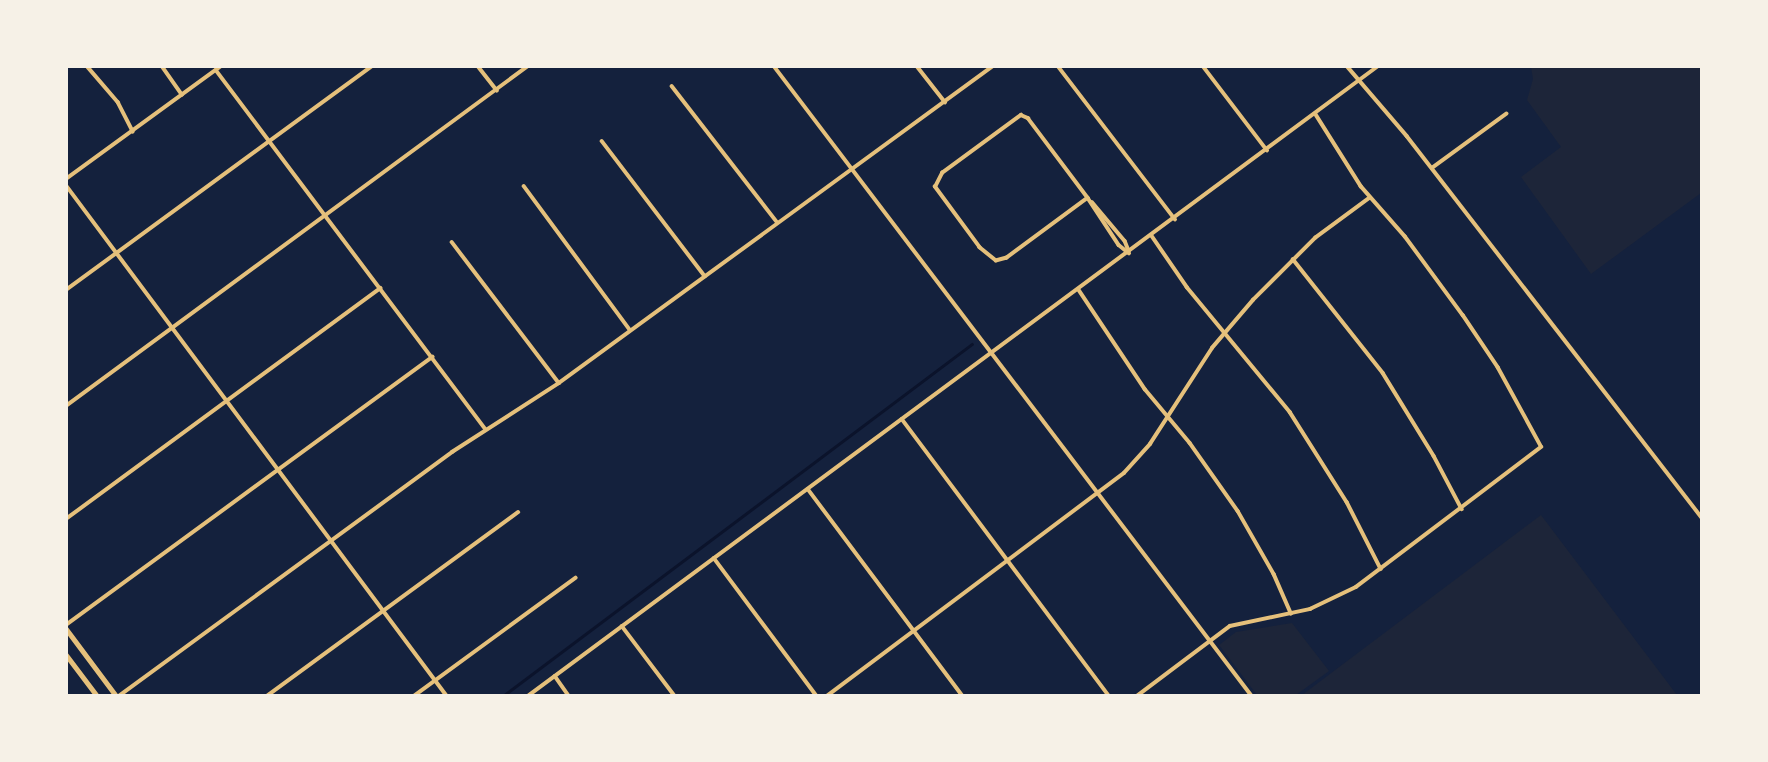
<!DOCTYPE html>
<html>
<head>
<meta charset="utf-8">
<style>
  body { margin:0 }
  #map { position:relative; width:1768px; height:762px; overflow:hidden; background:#14213d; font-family:"Crimson Pro",serif }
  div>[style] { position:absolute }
  .green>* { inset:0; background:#1d2539 }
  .stream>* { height:2.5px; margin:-1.25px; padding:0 1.25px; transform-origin:1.25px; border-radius:1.25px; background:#0b132b }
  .minor>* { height:3.5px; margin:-1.75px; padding:0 1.75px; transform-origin:1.75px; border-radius:1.75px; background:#e5c07b }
  .tertiary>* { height:3.5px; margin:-1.75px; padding:0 1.75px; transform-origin:1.75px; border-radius:1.75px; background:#e5c07b }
  .primary>* { height:5px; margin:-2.5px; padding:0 2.5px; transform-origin:2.5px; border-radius:2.5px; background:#e5c07b }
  span { translate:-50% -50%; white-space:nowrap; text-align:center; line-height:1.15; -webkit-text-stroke:7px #f6f1e7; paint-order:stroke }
  .frame { position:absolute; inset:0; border:68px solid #f6f1e7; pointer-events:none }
</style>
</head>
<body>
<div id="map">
  <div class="green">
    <div style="clip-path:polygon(1531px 67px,1701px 67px,1701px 193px,1591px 274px,1521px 177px,1561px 147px,1527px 100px,1533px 79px)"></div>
    <div style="clip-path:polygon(1541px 515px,1677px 695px,1302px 695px)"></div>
    <div style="clip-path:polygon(1292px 623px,1329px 671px,1296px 695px,1257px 695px,1219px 645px,1236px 632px)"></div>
  </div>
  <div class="stream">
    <div style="left:503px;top:696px;width:586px;rotate:-36.89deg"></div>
  </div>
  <div class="minor">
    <div style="left:87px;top:66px;width:48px;rotate:49.3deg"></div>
    <div style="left:118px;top:102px;width:33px;rotate:63deg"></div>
    <div style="left:162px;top:66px;width:35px;rotate:55deg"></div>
    <div style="left:478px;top:66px;width:31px;rotate:52deg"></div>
    <div style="left:917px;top:66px;width:46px;rotate:52.1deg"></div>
    <div style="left:1058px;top:66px;width:193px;rotate:52.6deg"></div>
    <div style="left:1203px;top:66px;width:106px;rotate:52.7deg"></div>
    <div style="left:1347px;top:66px;width:92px;rotate:49.4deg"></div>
    <div style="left:1407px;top:136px;width:483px;rotate:52.3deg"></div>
    <div style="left:216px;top:70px;width:449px;rotate:53.1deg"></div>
    <div style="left:672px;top:86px;width:172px;rotate:52.3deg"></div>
    <div style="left:1021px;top:115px;width:8px;rotate:23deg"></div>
    <div style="left:1028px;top:118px;width:100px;rotate:53.1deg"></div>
    <div style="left:1088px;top:198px;width:101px;rotate:143.5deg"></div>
    <div style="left:1007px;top:258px;width:11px;rotate:165deg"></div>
    <div style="left:996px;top:261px;width:21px;rotate:-141deg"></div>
    <div style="left:980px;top:248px;width:76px;rotate:-126.4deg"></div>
    <div style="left:935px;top:187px;width:16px;rotate:-63deg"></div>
    <div style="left:942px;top:173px;width:98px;rotate:-36.3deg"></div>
    <div style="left:602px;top:141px;width:170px;rotate:52.7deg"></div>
    <div style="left:1432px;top:168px;width:92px;rotate:-36.1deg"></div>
    <div style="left:66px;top:179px;width:192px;rotate:-36.1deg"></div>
    <div style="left:66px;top:185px;width:637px;rotate:53.29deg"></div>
    <div style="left:524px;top:186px;width:179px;rotate:53.6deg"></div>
    <div style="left:1088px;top:198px;width:56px;rotate:56.6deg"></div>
    <div style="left:1119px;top:245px;width:13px;rotate:39deg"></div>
    <div style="left:1092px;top:202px;width:51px;rotate:49.8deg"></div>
    <div style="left:1125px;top:241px;width:11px;rotate:68deg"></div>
    <div style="left:1152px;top:236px;width:62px;rotate:55.5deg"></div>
    <div style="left:1187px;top:287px;width:162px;rotate:50.5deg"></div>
    <div style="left:1290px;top:412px;width:107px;rotate:57.7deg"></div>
    <div style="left:1347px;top:502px;width:75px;rotate:63.1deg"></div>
    <div style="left:452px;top:242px;width:177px;rotate:52.8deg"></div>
    <div style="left:1293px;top:259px;width:145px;rotate:51.7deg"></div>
    <div style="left:1383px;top:373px;width:97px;rotate:58.4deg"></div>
    <div style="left:1434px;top:456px;width:60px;rotate:62.2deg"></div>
    <div style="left:66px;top:290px;width:379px;rotate:-36.2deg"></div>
    <div style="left:1079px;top:290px;width:119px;rotate:56.3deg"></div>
    <div style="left:1145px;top:389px;width:70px;rotate:50.2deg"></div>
    <div style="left:1190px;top:443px;width:83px;rotate:54.8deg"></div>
    <div style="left:1238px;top:511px;width:73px;rotate:60.3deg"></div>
    <div style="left:1274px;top:574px;width:43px;rotate:66.4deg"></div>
    <div style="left:66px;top:406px;width:574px;rotate:-36.35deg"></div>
    <div style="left:902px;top:419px;width:346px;rotate:53.2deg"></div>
    <div style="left:808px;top:489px;width:259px;rotate:53.2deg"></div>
    <div style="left:66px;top:519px;width:390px;rotate:-36.3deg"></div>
    <div style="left:714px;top:558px;width:172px;rotate:53.3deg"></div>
    <div style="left:66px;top:625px;width:454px;rotate:-36.2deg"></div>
    <div style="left:622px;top:626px;width:88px;rotate:52.9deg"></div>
    <div style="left:555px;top:676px;width:24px;rotate:55deg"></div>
    <div style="left:119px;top:696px;width:413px;rotate:-36.2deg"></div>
    <div style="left:452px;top:452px;width:127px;rotate:-32.8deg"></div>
    <div style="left:559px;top:383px;width:537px;rotate:-36.14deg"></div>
    <div style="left:267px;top:696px;width:311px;rotate:-36.2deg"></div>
    <div style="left:414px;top:696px;width:200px;rotate:-36.2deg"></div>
    <div style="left:827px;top:696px;width:371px;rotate:-36.9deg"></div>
    <div style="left:1124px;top:473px;width:39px;rotate:-48deg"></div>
    <div style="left:1150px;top:444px;width:114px;rotate:-57.1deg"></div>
    <div style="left:1212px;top:348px;width:63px;rotate:-49.5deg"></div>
    <div style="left:1253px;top:300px;width:88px;rotate:-45deg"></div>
    <div style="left:1315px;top:238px;width:67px;rotate:-36.5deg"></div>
    <div style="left:1137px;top:696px;width:116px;rotate:-37deg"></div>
    <div style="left:1230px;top:626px;width:82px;rotate:-12deg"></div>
    <div style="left:1310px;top:609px;width:51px;rotate:-25.6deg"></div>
    <div style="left:1356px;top:587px;width:232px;rotate:-37.1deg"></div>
    <div style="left:1541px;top:447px;width:90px;rotate:-118.6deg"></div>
    <div style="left:1498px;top:368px;width:63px;rotate:-123.9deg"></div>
    <div style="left:1463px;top:316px;width:98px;rotate:-126.3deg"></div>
    <div style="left:1405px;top:237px;width:67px;rotate:-131.3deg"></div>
    <div style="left:1361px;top:187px;width:86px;rotate:-122.2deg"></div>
  </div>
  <div class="tertiary">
    <div style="left:774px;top:66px;width:791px;rotate:52.81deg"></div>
    <div style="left:528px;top:696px;width:1058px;rotate:-36.54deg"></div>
  </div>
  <div class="primary">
    <div style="left:66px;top:629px;width:84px;rotate:53.3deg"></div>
    <div style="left:66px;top:655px;width:51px;rotate:52.9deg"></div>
  </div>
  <div class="frame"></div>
</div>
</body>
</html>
